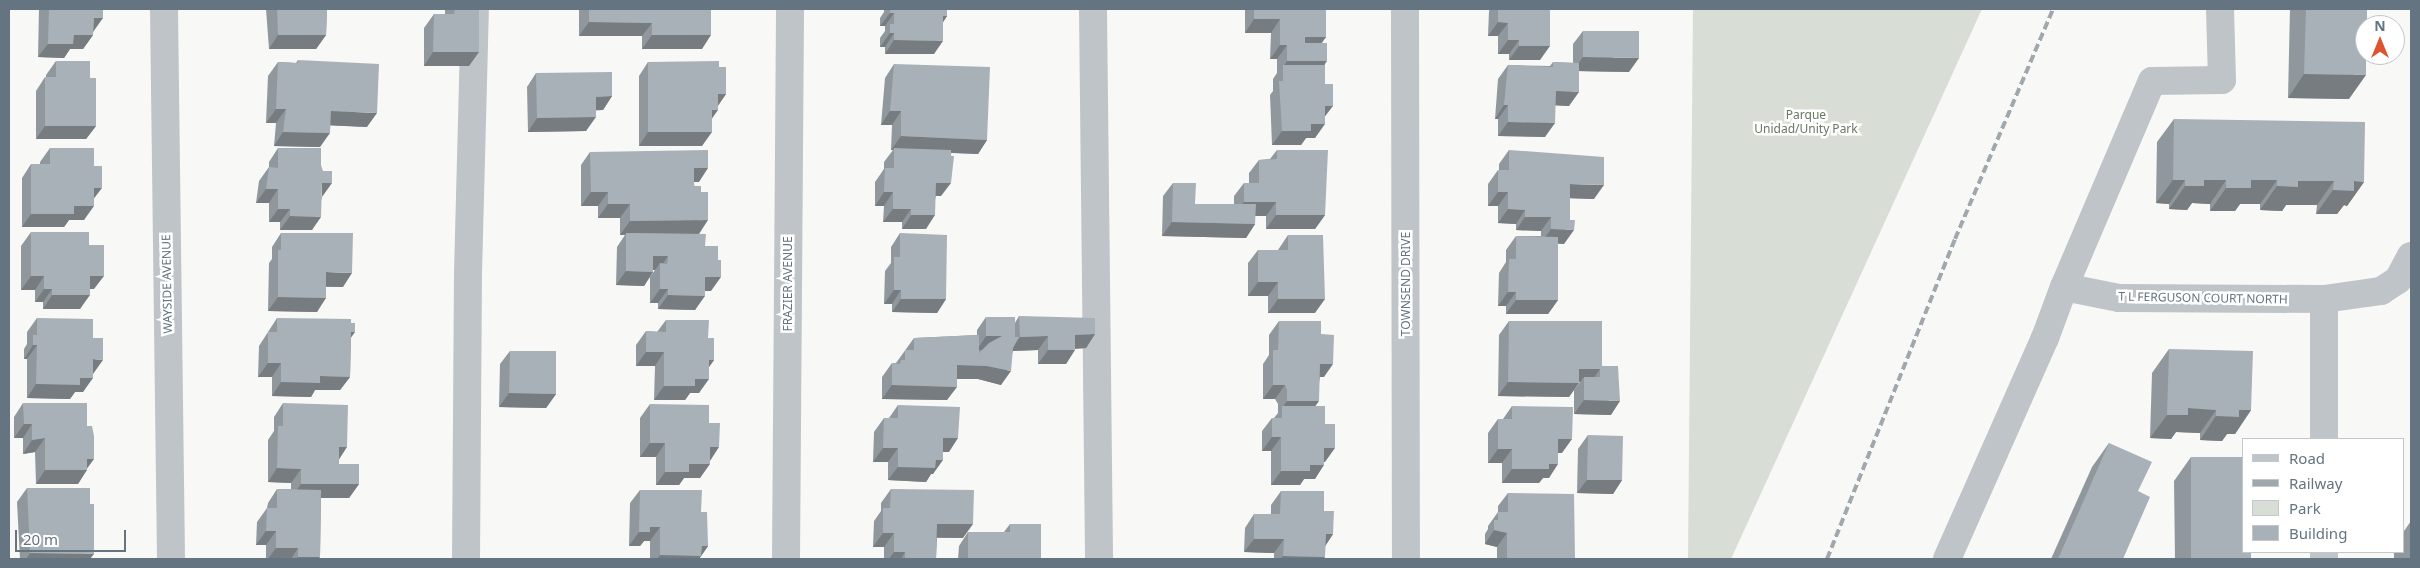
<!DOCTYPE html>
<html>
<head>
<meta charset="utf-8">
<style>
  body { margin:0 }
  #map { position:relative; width:2420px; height:568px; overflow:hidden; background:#f8f8f6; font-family:"Noto Sans",sans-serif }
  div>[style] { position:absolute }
  .green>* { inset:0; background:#d8ddd5 }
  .minor>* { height:28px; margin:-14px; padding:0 14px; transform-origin:14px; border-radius:14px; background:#bfc4c8 }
  .rail>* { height:4px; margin-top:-2px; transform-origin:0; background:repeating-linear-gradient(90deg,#a1a8ad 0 8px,transparent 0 12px) }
  .wall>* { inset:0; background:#90989d }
  .shaded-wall>* { inset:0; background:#767c80 }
  .building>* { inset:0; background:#a8b1b7 }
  span { translate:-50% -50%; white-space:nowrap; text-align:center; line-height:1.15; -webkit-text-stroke:5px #fff; paint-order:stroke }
  .park-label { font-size:12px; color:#677863 }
  .street-label { font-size:12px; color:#647480 }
  .frame { position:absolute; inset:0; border:10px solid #647480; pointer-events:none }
  .legend { position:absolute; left:2242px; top:438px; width:162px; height:115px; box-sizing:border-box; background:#fff; border:1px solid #c1c7cc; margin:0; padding:6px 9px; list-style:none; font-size:15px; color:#647480 }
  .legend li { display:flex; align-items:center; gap:10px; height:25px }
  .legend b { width:25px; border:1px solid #c1c7cc }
  .north { position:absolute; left:2355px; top:15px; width:50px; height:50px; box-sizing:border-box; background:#fff; border:1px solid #c1c7cc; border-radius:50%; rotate:0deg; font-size:14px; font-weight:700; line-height:20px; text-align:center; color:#647480 }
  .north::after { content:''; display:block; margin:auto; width:18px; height:22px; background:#df532f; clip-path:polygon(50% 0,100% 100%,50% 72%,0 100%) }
  .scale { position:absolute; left:15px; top:530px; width:111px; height:22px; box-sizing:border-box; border:2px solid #647480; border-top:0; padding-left:6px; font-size:15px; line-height:18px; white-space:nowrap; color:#647480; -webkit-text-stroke:4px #fff; paint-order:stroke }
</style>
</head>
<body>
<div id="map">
  <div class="green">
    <div style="clip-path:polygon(1693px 9px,1982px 9px,1731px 559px,1688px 559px)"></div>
  </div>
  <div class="minor">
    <div style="left:164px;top:9px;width:550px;rotate:89.27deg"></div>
    <div style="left:1093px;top:9px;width:550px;rotate:89.37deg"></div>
    <div style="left:1405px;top:9px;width:550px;rotate:89.9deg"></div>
    <div style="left:2064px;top:287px;width:224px;rotate:-66.9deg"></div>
    <div style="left:2152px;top:81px;width:70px;rotate:-0.8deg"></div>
    <div style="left:2222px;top:80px;width:71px;rotate:-91.6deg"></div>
    <div style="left:2324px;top:439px;width:140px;rotate:-90deg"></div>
    <div style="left:466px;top:559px;width:286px;rotate:-89.6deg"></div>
    <div style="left:468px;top:273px;width:264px;rotate:-88.5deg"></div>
    <div style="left:786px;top:559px;width:550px;rotate:-89.58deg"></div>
    <div style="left:1947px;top:559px;width:242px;rotate:-66.1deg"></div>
    <div style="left:2045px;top:338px;width:54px;rotate:-69.6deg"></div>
    <div style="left:2064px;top:287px;width:56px;rotate:11.3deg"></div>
    <div style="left:2119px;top:298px;width:205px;rotate:0.3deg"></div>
    <div style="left:2324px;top:299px;width:58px;rotate:-8deg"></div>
    <div style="left:2381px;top:291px;width:20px;rotate:-33deg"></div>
    <div style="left:2398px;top:280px;width:27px;rotate:-62deg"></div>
    <div style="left:2324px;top:559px;width:7px;rotate:-90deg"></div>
  </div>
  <div class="rail">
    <div style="left:1827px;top:559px;width:345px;rotate:-68.2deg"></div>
    <div style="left:1955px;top:239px;width:250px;rotate:-66.9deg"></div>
  </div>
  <div class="wall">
    <div style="clip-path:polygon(39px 9px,103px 9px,93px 32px,93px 35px,83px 49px,70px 49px,64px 58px,38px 57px)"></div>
    <div style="clip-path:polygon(266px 9px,327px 9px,326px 35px,316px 49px,269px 49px)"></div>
    <div style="clip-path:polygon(445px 9px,479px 9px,469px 66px,424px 66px,424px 28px,434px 14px,445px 14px)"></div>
    <div style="clip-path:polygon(579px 9px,711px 9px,702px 49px,642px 49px,642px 36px,579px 36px)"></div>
    <div style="clip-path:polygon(884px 9px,947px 9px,947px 16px,943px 22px,934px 54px,885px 54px,885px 47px,880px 47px,880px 38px,885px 31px,885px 26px,880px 26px,880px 18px,884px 12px)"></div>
    <div style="clip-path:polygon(1245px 9px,1326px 9px,1326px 37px,1321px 43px,1325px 65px,1325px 117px,1315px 138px,1306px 138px,1301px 145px,1272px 145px,1270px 95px,1273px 91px,1273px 79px,1277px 73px,1277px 59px,1270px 59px,1271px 33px,1245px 33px)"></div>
    <div style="clip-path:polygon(1490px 9px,1498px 9px,1540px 60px,1509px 60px,1509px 54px,1498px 54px,1498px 36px,1488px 36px,1489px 11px)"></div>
    <div style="clip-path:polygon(2290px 9px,2367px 9px,2349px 99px,2288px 98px)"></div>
    <div style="clip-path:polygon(1583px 31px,1629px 72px,1579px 71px,1569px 106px,1555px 105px,1545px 137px,1498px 136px,1498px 119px,1495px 119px,1498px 79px,1508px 65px,1550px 66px,1553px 62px,1573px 63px,1573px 44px)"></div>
    <div style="clip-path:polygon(298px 60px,367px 127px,330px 125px,320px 147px,274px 146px,276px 123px,266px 123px,268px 76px,278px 62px,296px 63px)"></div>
    <div style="clip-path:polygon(56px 61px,96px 126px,86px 139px,36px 139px,36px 91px,45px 77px,46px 77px,46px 75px)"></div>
    <div style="clip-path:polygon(648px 62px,719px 67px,726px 94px,718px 106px,712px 118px,702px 146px,639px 146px,639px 76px)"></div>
    <div style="clip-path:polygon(894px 64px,987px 140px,978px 154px,951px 153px,941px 196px,936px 196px,926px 229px,902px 229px,902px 222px,883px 222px,884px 206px,875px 206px,875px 182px,884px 169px,884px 162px,893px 150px,891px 150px,892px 125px,881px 125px,885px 78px)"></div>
    <div style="clip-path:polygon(536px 73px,612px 96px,603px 110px,596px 110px,586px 131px,528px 132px,527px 87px)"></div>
    <div style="clip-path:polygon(2174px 119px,2364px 182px,2347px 206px,2344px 205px,2337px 214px,2316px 214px,2317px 205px,2286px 205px,2282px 211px,2260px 210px,2260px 204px,2240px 204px,2235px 211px,2210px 211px,2210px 204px,2192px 203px,2187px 210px,2169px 209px,2169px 204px,2156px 203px,2157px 142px)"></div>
    <div style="clip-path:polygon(50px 148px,94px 199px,84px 220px,69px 220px,64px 227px,22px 227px,22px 178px,31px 164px,40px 164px,40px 162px)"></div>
    <div style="clip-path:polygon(278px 148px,322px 197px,312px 230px,280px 230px,280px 222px,269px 222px,269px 203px,256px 203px,259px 181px,269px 167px,269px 162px)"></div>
    <div style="clip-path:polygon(1277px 150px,1325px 215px,1315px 229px,1266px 229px,1266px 216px,1255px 216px,1255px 224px,1246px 238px,1162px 236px,1163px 196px,1173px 183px,1195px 204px,1234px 204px,1234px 196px,1244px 183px,1249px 183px,1249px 173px,1259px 160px,1270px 159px)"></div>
    <div style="clip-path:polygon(1509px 150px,1594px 199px,1570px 198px,1564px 244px,1558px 243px,1558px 300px,1548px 314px,1506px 314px,1506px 306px,1498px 306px,1499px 273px,1506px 262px,1506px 250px,1516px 236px,1541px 236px,1541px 231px,1516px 230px,1516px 224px,1498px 223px,1498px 206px,1488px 206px,1488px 184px,1498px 170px,1499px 170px,1499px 164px)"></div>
    <div style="clip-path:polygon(590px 152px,699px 182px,694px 182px,699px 234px,705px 246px,711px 291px,705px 291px,695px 310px,658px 309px,658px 303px,650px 303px,650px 277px,655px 270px,653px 270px,653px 272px,644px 286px,616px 285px,617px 247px,625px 235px,620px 235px,620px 218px,598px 218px,598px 206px,581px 206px,581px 165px)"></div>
    <div style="clip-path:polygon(31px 232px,89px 245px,94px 289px,90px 289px,80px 309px,43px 309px,43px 302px,35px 302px,35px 290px,21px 290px,21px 246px)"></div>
    <div style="clip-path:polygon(281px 233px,343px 287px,326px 287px,317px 312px,268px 311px,269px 263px,272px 259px,272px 247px)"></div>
    <div style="clip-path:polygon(900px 233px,946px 299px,937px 313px,892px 312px,892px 304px,884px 304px,885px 271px,891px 263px,891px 247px)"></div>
    <div style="clip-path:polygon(1288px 235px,1315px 313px,1268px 313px,1268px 296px,1248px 296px,1248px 263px,1258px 250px,1278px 250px)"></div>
    <div style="clip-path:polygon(1019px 316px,1095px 334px,1086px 348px,1075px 349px,1066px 364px,1038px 364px,1038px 350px,1013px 351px,1001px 385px,978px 379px,957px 379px,947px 400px,882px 399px,882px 377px,892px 363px,896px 363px,914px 338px,977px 335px,977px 330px,986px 317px,1015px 323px)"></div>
    <div style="clip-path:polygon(37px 318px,93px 373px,83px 392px,75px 392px,70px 399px,27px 398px,27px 359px,24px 359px,24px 349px,27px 344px,27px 332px)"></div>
    <div style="clip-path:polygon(277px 318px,351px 338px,350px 377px,340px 390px,315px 390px,311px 397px,272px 396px,272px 377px,258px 377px,259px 346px)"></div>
    <div style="clip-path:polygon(666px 320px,708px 338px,714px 360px,709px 367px,699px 393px,690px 393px,685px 400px,654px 400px,655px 366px,636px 366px,636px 345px,646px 331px,657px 332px)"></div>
    <div style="clip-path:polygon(1279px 321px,1321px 334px,1324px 377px,1320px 377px,1315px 406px,1325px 462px,1324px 462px,1315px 479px,1304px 479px,1300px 485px,1271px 485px,1271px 451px,1262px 451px,1262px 431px,1272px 418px,1274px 418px,1278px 413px,1278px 404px,1275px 399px,1263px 399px,1263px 364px,1269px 355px,1269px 335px)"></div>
    <div style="clip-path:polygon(1509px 321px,1602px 366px,1611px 415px,1574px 414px,1574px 390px,1580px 382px,1579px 382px,1569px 397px,1498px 396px,1499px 335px)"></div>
    <div style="clip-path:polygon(2169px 349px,2251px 410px,2235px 434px,2227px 434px,2222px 441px,2200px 440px,2200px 433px,2176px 432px,2171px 439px,2150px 438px,2152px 373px)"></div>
    <div style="clip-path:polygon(510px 351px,556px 394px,546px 408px,499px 407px,500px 364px)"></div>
    <div style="clip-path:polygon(23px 403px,87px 468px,78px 484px,36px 484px,35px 452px,23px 454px,23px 438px,14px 438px,14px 417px)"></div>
    <div style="clip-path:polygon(283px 403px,339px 459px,339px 464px,359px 484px,349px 498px,321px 498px,320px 557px,318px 559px,266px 559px,266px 545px,256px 545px,257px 522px,267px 508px,268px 503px,277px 489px,291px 489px,291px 483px,268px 482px,268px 440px,274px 431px,274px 417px)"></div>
    <div style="clip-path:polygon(650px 404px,710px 461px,700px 478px,684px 478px,679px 485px,656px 485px,656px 457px,640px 457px,640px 418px)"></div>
    <div style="clip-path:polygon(898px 405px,949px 452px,943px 452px,933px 474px,931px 474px,926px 482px,888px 480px,888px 462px,873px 462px,874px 432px,884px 418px,889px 418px)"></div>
    <div style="clip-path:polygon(1512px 406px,1562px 453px,1558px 453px,1549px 478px,1543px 478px,1539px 483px,1502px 483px,1502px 463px,1488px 463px,1488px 433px,1498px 419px,1503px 419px)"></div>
    <div style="clip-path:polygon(1588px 435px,1622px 480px,1613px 494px,1577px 493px,1578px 449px)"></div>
    <div style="clip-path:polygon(2109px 443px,2123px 559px,2051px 559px,2092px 467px)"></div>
    <div style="clip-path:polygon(2191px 457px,2251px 559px,2175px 559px,2174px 481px)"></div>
    <div style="clip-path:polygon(27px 488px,90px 559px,20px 559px,17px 502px)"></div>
    <div style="clip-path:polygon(891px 489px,963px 538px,937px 538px,936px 559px,884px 559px,884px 547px,873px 547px,874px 521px,881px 511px,881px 503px)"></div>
    <div style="clip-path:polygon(640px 490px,701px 512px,708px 546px,699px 559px,650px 559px,650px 541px,644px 541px,640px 546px,629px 546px,630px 503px)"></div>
    <div style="clip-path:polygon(1281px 491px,1324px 511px,1333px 534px,1325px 546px,1325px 557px,1323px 559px,1274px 559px,1274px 553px,1244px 552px,1245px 528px,1254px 514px,1271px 514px,1271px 505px)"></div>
    <div style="clip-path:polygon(1508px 493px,1575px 559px,1497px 559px,1497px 547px,1485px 544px,1485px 534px,1488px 529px,1488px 526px,1498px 512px,1498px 506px)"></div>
    <div style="clip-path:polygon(2411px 521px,2411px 559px,2394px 559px,2394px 552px,2404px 552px,2404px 531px)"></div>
    <div style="clip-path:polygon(1010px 524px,1041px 559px,958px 559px,959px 546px,968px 532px,1004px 532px)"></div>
  </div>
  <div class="shaded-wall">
    <div style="clip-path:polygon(890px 13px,894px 13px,885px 26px,880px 26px)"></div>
    <div style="clip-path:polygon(943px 16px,947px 16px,938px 30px)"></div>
    <div style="clip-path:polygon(94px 18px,103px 18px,93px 32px)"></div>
    <div style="clip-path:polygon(1254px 19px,1280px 19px,1271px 33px,1245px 33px)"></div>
    <div style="clip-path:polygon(589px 22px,652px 23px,642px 36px,579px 36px)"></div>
    <div style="clip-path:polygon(1498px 22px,1508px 23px,1498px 36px,1488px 36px)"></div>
    <div style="clip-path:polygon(890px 33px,894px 33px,885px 47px,880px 47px)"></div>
    <div style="clip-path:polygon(74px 35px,93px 35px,83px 49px,70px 49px,64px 58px,38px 57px,48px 44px)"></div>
    <div style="clip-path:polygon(278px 35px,326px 35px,316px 49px,269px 49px)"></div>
    <div style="clip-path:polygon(652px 35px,711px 35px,702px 49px,642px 49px)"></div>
    <div style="clip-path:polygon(1305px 37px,1326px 37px,1316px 51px,1295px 51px)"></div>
    <div style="clip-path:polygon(894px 40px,943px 41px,934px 54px,885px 54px)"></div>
    <div style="clip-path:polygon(1508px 40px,1519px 40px,1509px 54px,1498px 54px)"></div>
    <div style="clip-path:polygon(1280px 45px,1287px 45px,1277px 59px,1270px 59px)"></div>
    <div style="clip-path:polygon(1519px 46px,1550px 46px,1540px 60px,1509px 60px)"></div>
    <div style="clip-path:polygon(433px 52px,479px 52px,469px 66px,424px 66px)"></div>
    <div style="clip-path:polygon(1583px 57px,1639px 58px,1629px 72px,1573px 71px)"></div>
    <div style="clip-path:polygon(1287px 61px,1327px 61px,1317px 75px,1283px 67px)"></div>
    <div style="clip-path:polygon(2304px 74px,2366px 75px,2349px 99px,2288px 98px)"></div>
    <div style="clip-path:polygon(1556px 91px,1579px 92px,1569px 106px,1546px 105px)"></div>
    <div style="clip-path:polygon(718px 94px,726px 94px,716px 108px)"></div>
    <div style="clip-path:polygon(612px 96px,603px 110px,586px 111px,596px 97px)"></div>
    <div style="clip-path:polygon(1504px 105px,1508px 105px,1498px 119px,1495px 119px)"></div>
    <div style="clip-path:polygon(1325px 106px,1333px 106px,1323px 119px)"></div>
    <div style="clip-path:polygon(276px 109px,286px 109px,276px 123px,266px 123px)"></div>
    <div style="clip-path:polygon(712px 110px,718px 110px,708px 124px)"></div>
    <div style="clip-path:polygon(331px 111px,377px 113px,367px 127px,321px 125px)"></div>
    <div style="clip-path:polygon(890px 111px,901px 111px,892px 125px,881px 125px)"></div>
    <div style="clip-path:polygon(596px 117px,586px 131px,528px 132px,537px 118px)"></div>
    <div style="clip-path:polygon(1508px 122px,1555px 123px,1545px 137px,1498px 136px)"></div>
    <div style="clip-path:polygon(1311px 124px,1325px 124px,1315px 138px,1306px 138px,1301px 145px,1272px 145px,1282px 131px)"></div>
    <div style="clip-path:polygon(45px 126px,96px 126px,86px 139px,36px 139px)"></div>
    <div style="clip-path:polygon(283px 132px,330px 133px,320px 147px,274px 146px)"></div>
    <div style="clip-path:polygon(648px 132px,712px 132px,702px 146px,639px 146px)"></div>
    <div style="clip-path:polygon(901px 136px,987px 140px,978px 154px,894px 150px,894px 148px,893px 150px,891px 150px)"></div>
    <div style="clip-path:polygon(694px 168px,708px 168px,699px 182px,684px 182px)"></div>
    <div style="clip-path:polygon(2173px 180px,2185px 180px,2169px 204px,2156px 203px)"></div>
    <div style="clip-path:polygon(2204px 180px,2226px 180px,2210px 204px,2192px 203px,2187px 210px,2169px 209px,2185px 186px)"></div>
    <div style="clip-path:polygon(2251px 180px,2277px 180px,2260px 204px,2240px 204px,2235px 211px,2210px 211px,2226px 188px)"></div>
    <div style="clip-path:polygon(2298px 181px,2334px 181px,2317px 205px,2286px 205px,2282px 211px,2260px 210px,2277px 186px)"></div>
    <div style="clip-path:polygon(2354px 181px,2364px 182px,2347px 206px,2344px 205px,2337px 214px,2316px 214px,2333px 190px)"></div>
    <div style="clip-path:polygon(322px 183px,332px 183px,322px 197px)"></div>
    <div style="clip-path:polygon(936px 183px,951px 183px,941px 196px,926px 196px)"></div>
    <div style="clip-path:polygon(1570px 184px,1604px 185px,1594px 199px,1561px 198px)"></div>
    <div style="clip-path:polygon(94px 188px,102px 188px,92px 201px)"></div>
    <div style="clip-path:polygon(266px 189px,278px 189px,269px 203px,256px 203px)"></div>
    <div style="clip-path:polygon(591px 192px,608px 192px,598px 206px,581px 206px)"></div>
    <div style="clip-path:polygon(884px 192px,893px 192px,884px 206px,875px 206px)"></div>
    <div style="clip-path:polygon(1498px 192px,1508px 192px,1498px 206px,1488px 206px)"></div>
    <div style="clip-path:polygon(1244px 202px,1276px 202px,1266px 216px,1234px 216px)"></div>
    <div style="clip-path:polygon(608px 204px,630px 204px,620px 218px,598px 218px)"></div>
    <div style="clip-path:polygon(74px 206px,94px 206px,84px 220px,69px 220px,64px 227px,22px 227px,31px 214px)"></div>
    <div style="clip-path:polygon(278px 209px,290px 209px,280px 222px,269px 222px)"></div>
    <div style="clip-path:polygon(893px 209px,911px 209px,902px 222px,883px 222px)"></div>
    <div style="clip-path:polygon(1508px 209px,1525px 210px,1516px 224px,1498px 223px)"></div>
    <div style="clip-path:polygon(911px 215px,935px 215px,926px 229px,902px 229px)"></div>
    <div style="clip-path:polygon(1276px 215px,1325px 215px,1315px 229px,1266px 229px)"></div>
    <div style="clip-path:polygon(290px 216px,321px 217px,312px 230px,280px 230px)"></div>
    <div style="clip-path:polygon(1525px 217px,1551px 217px,1541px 231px,1516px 230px)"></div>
    <div style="clip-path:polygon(708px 220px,699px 234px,626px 233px,625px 235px,620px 235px,630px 221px)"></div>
    <div style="clip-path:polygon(1172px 222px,1255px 224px,1246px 238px,1162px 236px)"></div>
    <div style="clip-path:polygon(1551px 229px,1574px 230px,1564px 244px,1541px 243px)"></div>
    <div style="clip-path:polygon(653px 256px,668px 256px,660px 268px,660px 263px,655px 270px,644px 270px)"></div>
    <div style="clip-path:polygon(626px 271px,653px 272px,644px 286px,616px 285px)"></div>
    <div style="clip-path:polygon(326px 272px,352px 273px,343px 287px,317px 286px)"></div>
    <div style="clip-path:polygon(31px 276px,44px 276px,35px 290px,21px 290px)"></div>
    <div style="clip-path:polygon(90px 276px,104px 276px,94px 289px,80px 289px)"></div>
    <div style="clip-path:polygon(705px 277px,721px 277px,711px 291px,695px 291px)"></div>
    <div style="clip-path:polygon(1258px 282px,1278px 282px,1268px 296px,1248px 296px)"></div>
    <div style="clip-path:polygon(44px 289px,52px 289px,43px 302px,35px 302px)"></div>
    <div style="clip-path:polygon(660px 289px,668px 289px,658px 303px,650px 303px)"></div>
    <div style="clip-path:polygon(894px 290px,901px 290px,892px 304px,884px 304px)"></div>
    <div style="clip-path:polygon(1508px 292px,1516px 292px,1506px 306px,1498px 306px)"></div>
    <div style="clip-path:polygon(52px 295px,90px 295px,80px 309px,43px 309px)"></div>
    <div style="clip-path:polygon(668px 295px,705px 296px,695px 310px,658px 309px)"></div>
    <div style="clip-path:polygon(278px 297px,326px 298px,317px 312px,268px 311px)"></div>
    <div style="clip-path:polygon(901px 299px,946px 299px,937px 313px,892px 312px)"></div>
    <div style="clip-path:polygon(1278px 299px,1325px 299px,1315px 313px,1268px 313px)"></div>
    <div style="clip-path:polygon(1516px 300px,1558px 300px,1548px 314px,1506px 314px)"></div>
    <div style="clip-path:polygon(351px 332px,355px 332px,345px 346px)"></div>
    <div style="clip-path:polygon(1095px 334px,1086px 348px,1066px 349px,1075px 335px)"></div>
    <div style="clip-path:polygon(986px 336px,1002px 336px,992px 350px,977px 350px)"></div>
    <div style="clip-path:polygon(1048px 336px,1038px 350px,1010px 351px,1020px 337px)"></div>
    <div style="clip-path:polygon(33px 345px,37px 345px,27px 359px,24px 359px)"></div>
    <div style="clip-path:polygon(1048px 350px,1075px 350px,1066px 364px,1038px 364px)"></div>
    <div style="clip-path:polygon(646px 352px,664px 352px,655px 366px,636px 366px)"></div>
    <div style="clip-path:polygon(93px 359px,103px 360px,93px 374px)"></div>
    <div style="clip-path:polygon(709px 360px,714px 360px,704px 374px)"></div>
    <div style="clip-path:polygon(268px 363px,281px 363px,272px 377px,258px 377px)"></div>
    <div style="clip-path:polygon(1320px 364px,1333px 364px,1324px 377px,1311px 377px)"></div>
    <div style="clip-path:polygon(957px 365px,987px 366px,1011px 371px,1001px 385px,978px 379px,948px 379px)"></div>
    <div style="clip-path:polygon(1579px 369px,1600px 369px,1591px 382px,1584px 377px,1580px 382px,1570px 382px)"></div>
    <div style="clip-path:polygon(320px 376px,350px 377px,340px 390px,315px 390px,311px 397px,272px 396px,281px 382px)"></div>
    <div style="clip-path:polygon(80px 378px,93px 378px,83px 392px,75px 392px,70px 399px,27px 398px,36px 384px)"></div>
    <div style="clip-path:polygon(695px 379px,709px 379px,699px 393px,690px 393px,685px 400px,654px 400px,664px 386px)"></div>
    <div style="clip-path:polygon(1508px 382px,1579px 383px,1569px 397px,1498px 396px)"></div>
    <div style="clip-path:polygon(892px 385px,957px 387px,947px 400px,882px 399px)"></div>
    <div style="clip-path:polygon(1273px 385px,1285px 385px,1275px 399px,1263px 399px)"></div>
    <div style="clip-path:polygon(509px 393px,556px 394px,546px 408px,499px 407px)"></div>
    <div style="clip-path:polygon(1584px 400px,1620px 401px,1611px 415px,1574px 414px)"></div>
    <div style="clip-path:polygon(1287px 401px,1319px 401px,1309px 415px,1282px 408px)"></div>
    <div style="clip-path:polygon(2188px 408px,2216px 410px,2200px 433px,2176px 432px,2171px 439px,2150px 438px,2167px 415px)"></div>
    <div style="clip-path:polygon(2239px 410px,2251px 410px,2235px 434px,2227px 434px,2222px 441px,2200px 440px,2216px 416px)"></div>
    <div style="clip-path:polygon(24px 424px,32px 424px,23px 438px,14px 438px)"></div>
    <div style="clip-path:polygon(1272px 437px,1281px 437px,1271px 451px,1262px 451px)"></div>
    <div style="clip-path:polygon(45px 438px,35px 452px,23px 454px,32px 440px)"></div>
    <div style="clip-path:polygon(943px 438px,958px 438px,949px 452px,934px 452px)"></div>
    <div style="clip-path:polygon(1558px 439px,1572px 439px,1562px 453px,1549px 453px)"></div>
    <div style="clip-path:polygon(650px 443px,665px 443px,656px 457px,640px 457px)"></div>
    <div style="clip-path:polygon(339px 447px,347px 447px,338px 461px)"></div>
    <div style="clip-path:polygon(710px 447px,719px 447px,710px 461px)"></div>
    <div style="clip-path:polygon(883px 448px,898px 448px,888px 462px,873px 462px)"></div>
    <div style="clip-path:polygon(1324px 448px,1335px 448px,1325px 462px,1315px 462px)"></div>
    <div style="clip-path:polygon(1498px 449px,1512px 449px,1502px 463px,1488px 463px)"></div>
    <div style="clip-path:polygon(87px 459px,94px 459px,86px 470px,87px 470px,78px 484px,36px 484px,45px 470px)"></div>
    <div style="clip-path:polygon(936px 460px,943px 460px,933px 474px,931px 474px,926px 482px,888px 480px,898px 467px)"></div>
    <div style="clip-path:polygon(689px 464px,710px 464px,700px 478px,684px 478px,679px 485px,656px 485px,665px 472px)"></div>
    <div style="clip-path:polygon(1549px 464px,1558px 464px,1549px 478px,1543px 478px,1539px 483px,1502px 483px,1512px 469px)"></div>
    <div style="clip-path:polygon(1310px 465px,1324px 465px,1315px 479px,1304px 479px,1300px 485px,1271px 485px,1281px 471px)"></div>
    <div style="clip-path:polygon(277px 468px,301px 469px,291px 483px,268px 482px)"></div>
    <div style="clip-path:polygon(1587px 480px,1622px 480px,1613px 494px,1577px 493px)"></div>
    <div style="clip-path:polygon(301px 484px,359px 484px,349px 498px,291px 498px)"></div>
    <div style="clip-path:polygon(937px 524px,973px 524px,963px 538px,927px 537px)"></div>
    <div style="clip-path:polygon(650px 527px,660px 527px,650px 541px,644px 541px,640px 546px,629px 546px,639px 532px)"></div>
    <div style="clip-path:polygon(1494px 530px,1507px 533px,1497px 547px,1485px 544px)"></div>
    <div style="clip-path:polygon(266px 531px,276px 531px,266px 545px,256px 545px)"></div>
    <div style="clip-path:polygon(883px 533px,894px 533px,884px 547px,873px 547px)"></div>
    <div style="clip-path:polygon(1326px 534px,1333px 534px,1324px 548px)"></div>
    <div style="clip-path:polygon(1254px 539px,1284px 539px,1274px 553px,1244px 552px)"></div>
    <div style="clip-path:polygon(702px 546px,708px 546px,699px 559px,657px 559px,660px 555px)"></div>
    <div style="clip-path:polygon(276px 548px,298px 548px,291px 559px,268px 559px)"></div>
    <div style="clip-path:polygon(894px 552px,905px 552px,901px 559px,889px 559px)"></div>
    <div style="clip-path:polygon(30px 553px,94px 554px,90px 559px,26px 559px)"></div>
    <div style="clip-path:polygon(1283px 556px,1325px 557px,1323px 559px,1281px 559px)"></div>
    <div style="clip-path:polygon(298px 557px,320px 557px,318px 559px,296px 559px)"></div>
    <div style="clip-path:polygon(905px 558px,936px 558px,936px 559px,904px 559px)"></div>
  </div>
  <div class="building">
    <div style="clip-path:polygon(49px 9px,103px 9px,103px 18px,94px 18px,93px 35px,74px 35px,73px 44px,48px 44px)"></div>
    <div style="clip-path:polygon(277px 9px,327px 9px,326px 35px,278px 35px)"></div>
    <div style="clip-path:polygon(455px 9px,479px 9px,479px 52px,433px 52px,434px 14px,454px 14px)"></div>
    <div style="clip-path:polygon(589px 9px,711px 9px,711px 35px,652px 35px,652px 23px,589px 22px)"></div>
    <div style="clip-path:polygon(890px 9px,947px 9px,947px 16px,943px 16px,943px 41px,894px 40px,894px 33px,890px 33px,890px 24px,894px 24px,894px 13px,890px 13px)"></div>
    <div style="clip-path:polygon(1254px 9px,1326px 9px,1326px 37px,1305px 37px,1305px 43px,1327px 43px,1327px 61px,1287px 61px,1287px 45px,1280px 45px,1280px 19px,1254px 19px)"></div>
    <div style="clip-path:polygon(1498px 9px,1550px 9px,1550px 46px,1519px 46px,1519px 40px,1508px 40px,1508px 23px,1498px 22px)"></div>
    <div style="clip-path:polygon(2306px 9px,2367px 9px,2367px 25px,2365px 25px,2365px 55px,2366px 55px,2366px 75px,2304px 74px)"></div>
    <div style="clip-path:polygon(1583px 31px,1639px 31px,1639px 58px,1583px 57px)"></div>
    <div style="clip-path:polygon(298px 60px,379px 64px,377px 113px,331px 111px,330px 133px,283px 132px,286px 109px,276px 109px,278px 62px,298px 63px)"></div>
    <div style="clip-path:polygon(56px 61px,90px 61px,90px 78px,96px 78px,96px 126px,45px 126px,45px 77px,56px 77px)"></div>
    <div style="clip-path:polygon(719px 61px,719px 67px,726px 67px,726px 94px,718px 94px,718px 110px,712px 110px,712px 132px,648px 132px,648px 62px)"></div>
    <div style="clip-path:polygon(1553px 62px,1579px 63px,1579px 92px,1556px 91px,1555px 123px,1508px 122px,1508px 105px,1504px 105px,1508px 65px,1553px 67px)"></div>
    <div style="clip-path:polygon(894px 64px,990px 67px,987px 140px,901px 136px,901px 111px,890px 111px)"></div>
    <div style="clip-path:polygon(1283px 65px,1325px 65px,1325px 84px,1333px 84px,1333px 106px,1325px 106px,1325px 124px,1311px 124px,1311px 131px,1282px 131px,1279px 81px,1283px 81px)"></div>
    <div style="clip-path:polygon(612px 72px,612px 96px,596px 97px,596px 117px,537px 118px,536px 73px)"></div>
    <div style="clip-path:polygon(2174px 119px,2365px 122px,2364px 182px,2354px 181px,2354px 191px,2333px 190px,2334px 181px,2298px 181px,2298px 187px,2277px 186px,2277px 180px,2251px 180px,2251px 188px,2226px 188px,2226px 180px,2204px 180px,2204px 186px,2185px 186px,2185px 180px,2173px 180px)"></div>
    <div style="clip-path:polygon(50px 148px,94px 148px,94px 166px,102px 166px,102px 188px,94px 188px,94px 206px,74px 206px,74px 214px,31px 214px,31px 164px,50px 164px)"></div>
    <div style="clip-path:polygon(278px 148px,321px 148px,321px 165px,323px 171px,332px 171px,332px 183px,322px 183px,321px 217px,290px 216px,290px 209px,278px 209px,278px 189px,266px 189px,269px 167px,278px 168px)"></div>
    <div style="clip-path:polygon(894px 148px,951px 150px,951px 156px,954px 156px,951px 183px,936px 183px,935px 215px,911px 215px,911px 209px,893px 209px,893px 192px,884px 192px,885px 168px,894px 168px)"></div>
    <div style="clip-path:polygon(708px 150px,708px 168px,694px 168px,694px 186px,701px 186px,701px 192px,708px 192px,708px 220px,630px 221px,630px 204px,608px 204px,608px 192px,591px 192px,590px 152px)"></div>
    <div style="clip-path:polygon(1277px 150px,1328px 150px,1325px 215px,1276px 215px,1276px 202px,1244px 202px,1244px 183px,1259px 183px,1259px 160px,1277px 159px)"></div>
    <div style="clip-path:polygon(1509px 150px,1604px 157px,1604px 185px,1570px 184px,1570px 220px,1575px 220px,1574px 230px,1551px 229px,1551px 217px,1525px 217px,1525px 210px,1508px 209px,1508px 192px,1498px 192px,1498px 170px,1509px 170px)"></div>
    <div style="clip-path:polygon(1173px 183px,1196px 183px,1195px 204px,1256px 204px,1255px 224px,1172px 222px)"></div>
    <div style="clip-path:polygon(31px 232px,89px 232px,89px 245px,104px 245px,104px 276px,90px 276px,90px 295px,52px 295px,52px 289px,44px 289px,44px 276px,31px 276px)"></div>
    <div style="clip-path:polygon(281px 233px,353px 233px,352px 273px,326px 272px,326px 298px,278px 297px,278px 250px,281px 250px)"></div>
    <div style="clip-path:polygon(626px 233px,706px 234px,705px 246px,718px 246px,718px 260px,721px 260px,721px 277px,705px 277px,705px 296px,668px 295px,668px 289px,660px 289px,660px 263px,667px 264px,668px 256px,653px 256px,653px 272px,626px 271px)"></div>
    <div style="clip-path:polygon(900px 233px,947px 235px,946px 299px,901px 299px,901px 290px,894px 290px,894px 257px,900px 257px)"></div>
    <div style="clip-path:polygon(1288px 235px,1323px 235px,1325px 299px,1278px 299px,1278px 282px,1258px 282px,1258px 250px,1288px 250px)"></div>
    <div style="clip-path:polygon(1516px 236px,1558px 237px,1558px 300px,1516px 300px,1516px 292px,1508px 292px,1509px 259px,1516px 259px)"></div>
    <div style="clip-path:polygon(1019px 316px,1095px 318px,1095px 334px,1075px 335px,1075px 350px,1048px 350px,1048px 336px,1020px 337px)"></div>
    <div style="clip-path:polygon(986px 317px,1015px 317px,1015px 337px,1019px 337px,1013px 348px,1011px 371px,987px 366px,957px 365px,957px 387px,892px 385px,892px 363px,900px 364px,901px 360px,905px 360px,905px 350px,914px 350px,914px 338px,979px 335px,979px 353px,989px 343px,1002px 336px,986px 336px)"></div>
    <div style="clip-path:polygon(37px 318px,93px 319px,93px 338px,103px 338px,103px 360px,93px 359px,93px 378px,80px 378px,80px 385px,36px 384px,37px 345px,33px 345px,33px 335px,37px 335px)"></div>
    <div style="clip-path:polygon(277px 318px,351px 319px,351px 323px,355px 323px,355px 332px,351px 332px,350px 377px,320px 376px,320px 383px,281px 382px,281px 363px,268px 363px,268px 332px,277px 332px)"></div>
    <div style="clip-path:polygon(666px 320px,709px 320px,708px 338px,714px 338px,714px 360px,709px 360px,709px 379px,695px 379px,695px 386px,664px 386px,664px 352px,646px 352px,646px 331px,666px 332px)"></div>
    <div style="clip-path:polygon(1279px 321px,1321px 321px,1321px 334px,1334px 335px,1333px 364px,1320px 364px,1319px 401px,1287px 401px,1287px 390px,1285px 385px,1273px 385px,1273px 350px,1278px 350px)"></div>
    <div style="clip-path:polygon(1509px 321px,1602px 321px,1602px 366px,1618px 366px,1620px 401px,1584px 400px,1584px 377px,1600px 377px,1600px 369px,1579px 369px,1579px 383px,1508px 382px)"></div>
    <div style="clip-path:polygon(2169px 349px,2253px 351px,2251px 410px,2239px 410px,2239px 417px,2216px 416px,2216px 410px,2188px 408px,2188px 415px,2167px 415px)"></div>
    <div style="clip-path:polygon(510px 351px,556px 351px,556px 394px,509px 393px)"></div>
    <div style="clip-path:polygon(23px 403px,87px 403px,87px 426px,92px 426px,94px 436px,94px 459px,87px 459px,87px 470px,45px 470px,45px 438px,32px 440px,32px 424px,24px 424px)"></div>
    <div style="clip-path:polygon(283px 403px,348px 405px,347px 447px,339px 447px,339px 464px,359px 464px,359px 484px,301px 484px,301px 469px,277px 468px,278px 426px,283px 426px)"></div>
    <div style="clip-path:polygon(650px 404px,709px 405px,709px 423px,720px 423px,719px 447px,710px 447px,710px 464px,689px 464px,689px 472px,665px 472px,665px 443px,650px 443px)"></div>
    <div style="clip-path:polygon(898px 405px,960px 407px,958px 438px,943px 438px,943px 460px,936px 460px,935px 468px,898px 467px,898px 448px,883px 448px,884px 418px,898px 418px)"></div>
    <div style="clip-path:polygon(1282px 406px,1325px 406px,1325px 424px,1335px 424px,1335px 448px,1324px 448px,1324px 465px,1310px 465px,1310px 471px,1281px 471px,1281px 437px,1272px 437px,1272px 418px,1282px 418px)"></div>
    <div style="clip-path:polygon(1512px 406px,1573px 407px,1572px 439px,1558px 439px,1558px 464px,1549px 464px,1549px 469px,1512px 469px,1512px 449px,1498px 449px,1498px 419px,1512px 419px)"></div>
    <div style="clip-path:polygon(1588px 435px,1623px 436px,1622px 480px,1587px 480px)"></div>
    <div style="clip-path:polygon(2109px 443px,2152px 462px,2138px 491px,2150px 497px,2123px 559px,2058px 559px)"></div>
    <div style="clip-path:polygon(2191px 457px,2244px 457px,2244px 552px,2251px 552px,2251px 559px,2191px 559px)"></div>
    <div style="clip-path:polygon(27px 488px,90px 488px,90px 504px,94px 504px,94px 554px,30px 553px)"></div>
    <div style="clip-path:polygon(277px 489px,321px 490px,320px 557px,298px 557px,298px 548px,276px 548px,276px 531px,266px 531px,267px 508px,277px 508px)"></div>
    <div style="clip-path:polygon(891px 489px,974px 490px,973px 524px,937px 524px,936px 558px,905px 558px,905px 552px,894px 552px,894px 533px,883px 533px,883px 508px,890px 508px)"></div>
    <div style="clip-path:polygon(640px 490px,702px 490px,701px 512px,707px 512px,708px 546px,702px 546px,701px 556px,660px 555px,660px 527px,650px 527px,650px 532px,639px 532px)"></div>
    <div style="clip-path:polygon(1281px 491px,1324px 491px,1324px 511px,1334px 511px,1333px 534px,1326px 534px,1325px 557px,1283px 556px,1284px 539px,1254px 539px,1254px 514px,1280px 514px)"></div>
    <div style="clip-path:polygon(1508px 493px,1574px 494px,1575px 559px,1507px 559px,1507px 533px,1494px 530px,1494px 520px,1498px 520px,1498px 512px,1508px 512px)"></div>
    <div style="clip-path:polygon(1010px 524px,1041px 524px,1041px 559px,968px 559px,968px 532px,1010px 532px)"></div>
  </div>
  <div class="park-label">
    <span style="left:1806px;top:122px">Parque<br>Unidad/Unity Park</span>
  </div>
  <div class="street-label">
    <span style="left:167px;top:284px;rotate:-91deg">WAYSIDE AVENUE</span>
    <span style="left:788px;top:284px;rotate:-90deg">FRAZIER AVENUE</span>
    <span style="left:1406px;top:284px;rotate:-90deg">TOWNSEND DRIVE</span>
    <span style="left:2203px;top:298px;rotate:1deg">T L FERGUSON COURT NORTH</span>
  </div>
  <div class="frame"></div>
  <ul class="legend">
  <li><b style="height:6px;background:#bfc4c8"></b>Road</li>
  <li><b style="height:6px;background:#a1a8ad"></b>Railway</li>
  <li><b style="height:14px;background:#d8ddd5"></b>Park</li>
  <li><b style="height:14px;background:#a8b1b7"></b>Building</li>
  </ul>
  <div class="north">N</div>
  <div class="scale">20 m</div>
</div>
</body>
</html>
